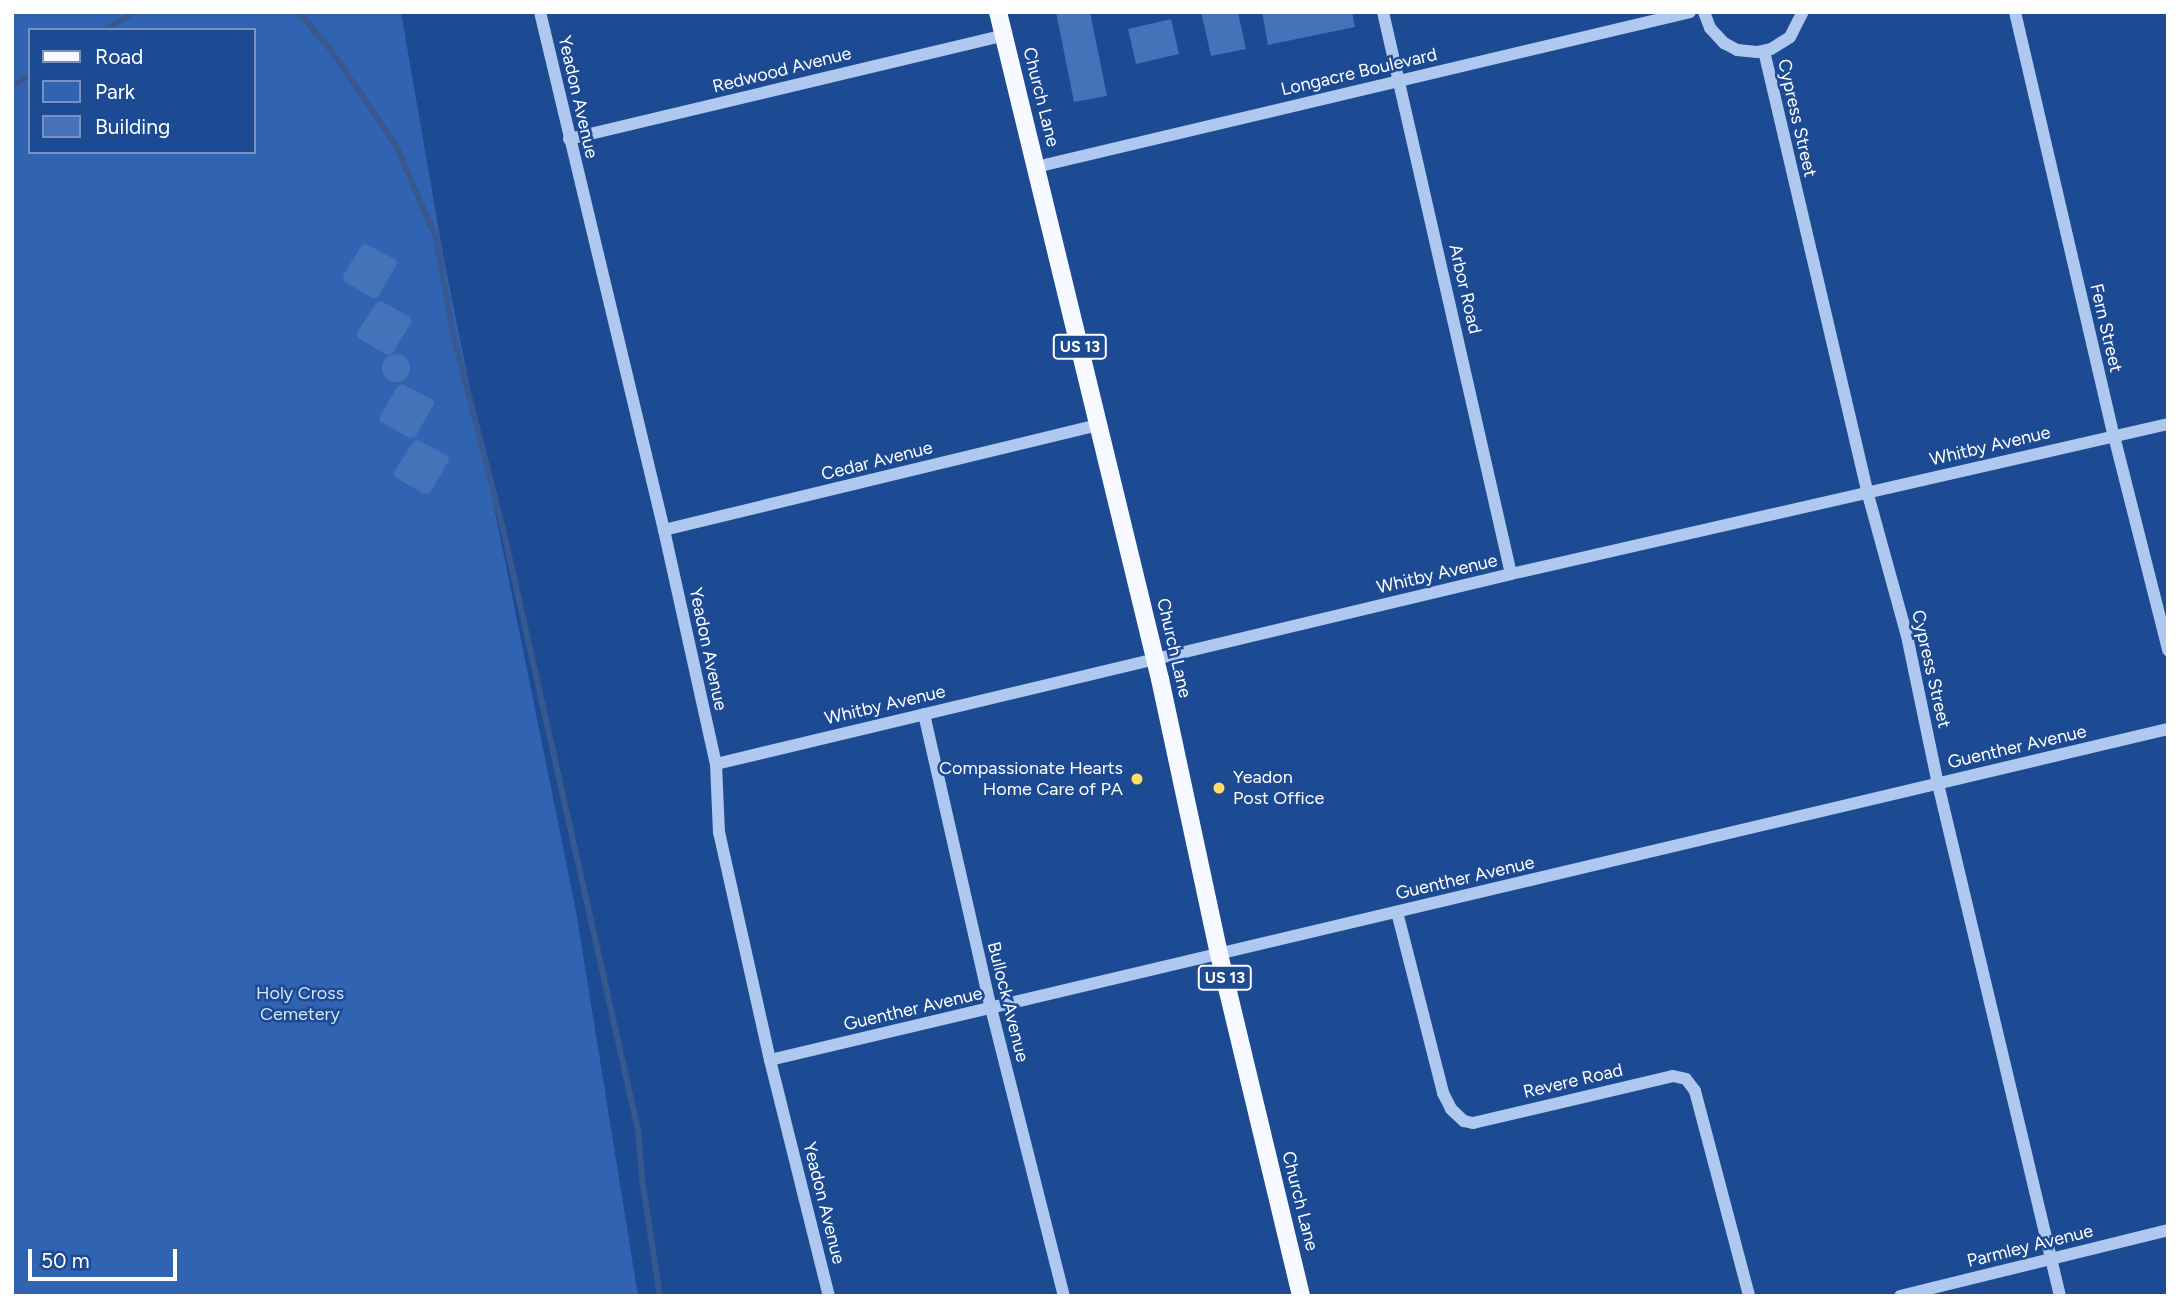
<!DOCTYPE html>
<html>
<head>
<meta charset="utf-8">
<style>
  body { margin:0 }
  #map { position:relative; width:2180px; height:1308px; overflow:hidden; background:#1c4a93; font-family:Figtree,sans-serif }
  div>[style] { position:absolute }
  .green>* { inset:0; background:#3063b1 }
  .stream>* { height:6px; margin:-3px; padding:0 3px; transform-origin:3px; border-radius:3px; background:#38598f }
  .building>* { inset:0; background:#4473ba }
  .round { border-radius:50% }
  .minor>* { height:12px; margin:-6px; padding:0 6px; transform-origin:6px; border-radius:6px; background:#aec8ef }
  .major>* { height:18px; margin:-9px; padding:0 9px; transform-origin:9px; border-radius:9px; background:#f6f9ff }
  .dots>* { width:19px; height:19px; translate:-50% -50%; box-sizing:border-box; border:4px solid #1c4a93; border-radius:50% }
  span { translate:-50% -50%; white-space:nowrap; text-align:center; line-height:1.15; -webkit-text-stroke:5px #1c4a93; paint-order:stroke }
  .shield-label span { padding:2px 5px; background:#1c4a93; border:2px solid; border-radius:5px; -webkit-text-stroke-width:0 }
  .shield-label { font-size:16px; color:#fff; font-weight:700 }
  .street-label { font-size:18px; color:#fff }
  .poi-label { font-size:18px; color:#fff }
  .right { translate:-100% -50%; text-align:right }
  .left { translate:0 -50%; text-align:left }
  .park-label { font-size:18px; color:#d4e4fa }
  .frame { position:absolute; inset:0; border:14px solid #fff; pointer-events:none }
  .legend { position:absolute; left:28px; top:28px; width:228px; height:126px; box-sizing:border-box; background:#1c4a93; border:2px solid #7792be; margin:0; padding:9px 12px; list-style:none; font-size:21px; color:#fff }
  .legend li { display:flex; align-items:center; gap:14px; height:35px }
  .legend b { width:35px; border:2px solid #7792be }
  .scale { position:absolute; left:28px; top:1249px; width:149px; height:32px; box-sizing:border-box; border:4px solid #fff; border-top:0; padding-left:9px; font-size:21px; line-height:24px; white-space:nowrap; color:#fff; -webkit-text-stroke:5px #1c4a93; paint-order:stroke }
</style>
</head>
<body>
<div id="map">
  <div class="green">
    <div style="clip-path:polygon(evenodd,12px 12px,401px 12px,444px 260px,576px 911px,638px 1296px,12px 1296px,12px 12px,30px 30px,254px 30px,254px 152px,30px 152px,30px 30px)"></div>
  </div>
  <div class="stream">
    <div style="left:294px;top:12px;width:8px;rotate:23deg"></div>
    <div style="left:301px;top:15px;width:45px;rotate:49.5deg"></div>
    <div style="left:330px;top:49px;width:116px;rotate:55.5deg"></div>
    <div style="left:396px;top:145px;width:101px;rotate:66.7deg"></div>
    <div style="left:436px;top:238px;width:97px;rotate:79.9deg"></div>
    <div style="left:453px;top:333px;width:206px;rotate:75.7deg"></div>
    <div style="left:504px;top:533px;width:612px;rotate:77.35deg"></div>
    <div style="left:638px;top:1130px;width:49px;rotate:85.3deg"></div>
    <div style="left:642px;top:1179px;width:118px;rotate:81.3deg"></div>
    <div style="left:104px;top:30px;width:36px;rotate:-30deg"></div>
    <div style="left:12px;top:86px;width:21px;rotate:-31deg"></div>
  </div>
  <div class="building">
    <div style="clip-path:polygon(1056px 12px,1090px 12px,1107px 96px,1074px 102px)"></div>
    <div style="clip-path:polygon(1201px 12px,1238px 12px,1246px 49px,1211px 56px)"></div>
    <div style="clip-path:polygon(1262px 12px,1352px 12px,1355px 27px,1268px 45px)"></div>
    <div style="clip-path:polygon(1171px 19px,1179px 54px,1136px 64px,1128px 29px)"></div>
    <div style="clip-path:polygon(366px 244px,396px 260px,397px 264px,378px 297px,372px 298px,344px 281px,343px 276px,361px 246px)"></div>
    <div style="clip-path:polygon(381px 301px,410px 317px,412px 321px,392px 354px,387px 355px,358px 338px,357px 333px,376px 303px)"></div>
    <div class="round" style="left:382px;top:354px;width:28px;height:28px"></div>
    <div style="clip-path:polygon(403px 384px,433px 400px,434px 404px,415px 437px,409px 438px,380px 421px,380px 416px,398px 386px)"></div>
    <div style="clip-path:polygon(418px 440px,448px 456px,449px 460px,430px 493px,424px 494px,395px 477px,394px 472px,413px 442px)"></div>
  </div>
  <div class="minor">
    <div style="left:540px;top:12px;width:533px;rotate:76.54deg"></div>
    <div style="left:664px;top:530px;width:240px;rotate:77.5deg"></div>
    <div style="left:716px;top:764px;width:68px;rotate:87.5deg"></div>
    <div style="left:719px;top:832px;width:234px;rotate:77.4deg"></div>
    <div style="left:770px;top:1060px;width:243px;rotate:76deg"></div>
    <div style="left:1383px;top:12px;width:576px;rotate:77.17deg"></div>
    <div style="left:1704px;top:12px;width:17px;rotate:69deg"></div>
    <div style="left:1710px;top:28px;width:21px;rotate:47deg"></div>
    <div style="left:1724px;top:43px;width:15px;rotate:28deg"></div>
    <div style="left:1737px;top:50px;width:20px;rotate:6deg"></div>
    <div style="left:1757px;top:52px;width:14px;rotate:-12deg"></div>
    <div style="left:1771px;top:49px;width:22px;rotate:-32deg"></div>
    <div style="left:1790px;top:37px;width:28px;rotate:-63deg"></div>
    <div style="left:2015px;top:12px;width:435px;rotate:76.9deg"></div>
    <div style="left:2114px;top:436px;width:221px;rotate:75.8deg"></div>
    <div style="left:1764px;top:51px;width:452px;rotate:76.8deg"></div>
    <div style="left:1867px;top:491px;width:150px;rotate:74.6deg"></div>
    <div style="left:1907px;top:636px;width:151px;rotate:78.2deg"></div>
    <div style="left:1938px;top:784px;width:526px;rotate:76.6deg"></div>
    <div style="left:569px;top:139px;width:447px;rotate:-13.4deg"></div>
    <div style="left:1036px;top:167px;width:672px;rotate:-13.33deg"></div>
    <div style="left:664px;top:530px;width:447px;rotate:-13.6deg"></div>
    <div style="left:924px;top:714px;width:302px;rotate:77.2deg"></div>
    <div style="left:991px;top:1008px;width:297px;rotate:75.8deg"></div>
    <div style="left:716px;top:764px;width:817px;rotate:-13.44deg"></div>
    <div style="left:1511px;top:574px;width:674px;rotate:-12.86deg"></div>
    <div style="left:1397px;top:912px;width:187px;rotate:75.7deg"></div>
    <div style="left:1443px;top:1093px;width:18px;rotate:63deg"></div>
    <div style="left:1451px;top:1109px;width:18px;rotate:43deg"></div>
    <div style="left:1464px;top:1121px;width:9px;rotate:13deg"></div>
    <div style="left:1473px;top:1123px;width:205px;rotate:-13.2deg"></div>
    <div style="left:1673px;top:1076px;width:13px;rotate:13deg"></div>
    <div style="left:1686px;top:1079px;width:15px;rotate:53deg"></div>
    <div style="left:1695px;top:1091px;width:212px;rotate:75.2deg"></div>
    <div style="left:770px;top:1060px;width:1437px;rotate:-13.32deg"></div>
    <div style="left:1900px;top:1296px;width:276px;rotate:-13.8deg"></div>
  </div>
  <div class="major">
    <div style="left:998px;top:12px;width:686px;rotate:76.35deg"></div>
    <div style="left:1160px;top:679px;width:281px;rotate:77.9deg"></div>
    <div style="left:1219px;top:954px;width:352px;rotate:76.5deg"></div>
  </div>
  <div class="dots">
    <div style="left:1137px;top:779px;background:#ffdc6c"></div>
    <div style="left:1219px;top:788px;background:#ffdc6c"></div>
  </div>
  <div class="shield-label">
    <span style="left:1080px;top:347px">US 13</span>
    <span style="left:1225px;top:978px">US 13</span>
  </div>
  <div class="street-label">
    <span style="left:782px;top:70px;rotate:-14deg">Redwood Avenue</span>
    <span style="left:1359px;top:72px;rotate:-13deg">Longacre Boulevard</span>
    <span style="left:578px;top:97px;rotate:77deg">Yeadon Avenue</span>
    <span style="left:1041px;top:97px;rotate:76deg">Church Lane</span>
    <span style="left:1797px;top:118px;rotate:77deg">Cypress Street</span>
    <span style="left:1465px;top:289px;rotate:77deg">Arbor Road</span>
    <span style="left:2106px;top:328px;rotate:77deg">Fern Street</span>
    <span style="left:1990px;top:446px;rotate:-13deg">Whitby Avenue</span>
    <span style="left:877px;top:461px;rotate:-14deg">Cedar Avenue</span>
    <span style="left:1437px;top:574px;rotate:-13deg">Whitby Avenue</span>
    <span style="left:1174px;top:648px;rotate:77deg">Church Lane</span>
    <span style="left:708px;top:649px;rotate:78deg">Yeadon Avenue</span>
    <span style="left:1931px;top:669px;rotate:77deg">Cypress Street</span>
    <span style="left:885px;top:705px;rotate:-13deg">Whitby Avenue</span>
    <span style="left:2017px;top:747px;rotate:-13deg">Guenther Avenue</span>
    <span style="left:1465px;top:878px;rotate:-13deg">Guenther Avenue</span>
    <span style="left:1008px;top:1002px;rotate:76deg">Bullock Avenue</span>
    <span style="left:913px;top:1009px;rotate:-13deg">Guenther Avenue</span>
    <span style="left:1573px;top:1081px;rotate:-13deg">Revere Road</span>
    <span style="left:1300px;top:1201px;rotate:76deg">Church Lane</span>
    <span style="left:824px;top:1203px;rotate:76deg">Yeadon Avenue</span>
    <span style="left:2030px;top:1246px;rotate:-14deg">Parmley Avenue</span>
  </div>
  <div class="poi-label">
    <span class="right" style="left:1123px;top:779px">Compassionate Hearts<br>Home Care of PA</span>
    <span class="left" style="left:1233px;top:788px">Yeadon<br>Post Office</span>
  </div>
  <div class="park-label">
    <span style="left:300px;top:1004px">Holy Cross<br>Cemetery</span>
  </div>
  <div class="frame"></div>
  <ul class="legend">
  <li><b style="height:9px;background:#f6f9ff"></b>Road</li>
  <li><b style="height:19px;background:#3063b1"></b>Park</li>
  <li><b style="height:19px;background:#4473ba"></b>Building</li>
  </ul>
  <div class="scale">50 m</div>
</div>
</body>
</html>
